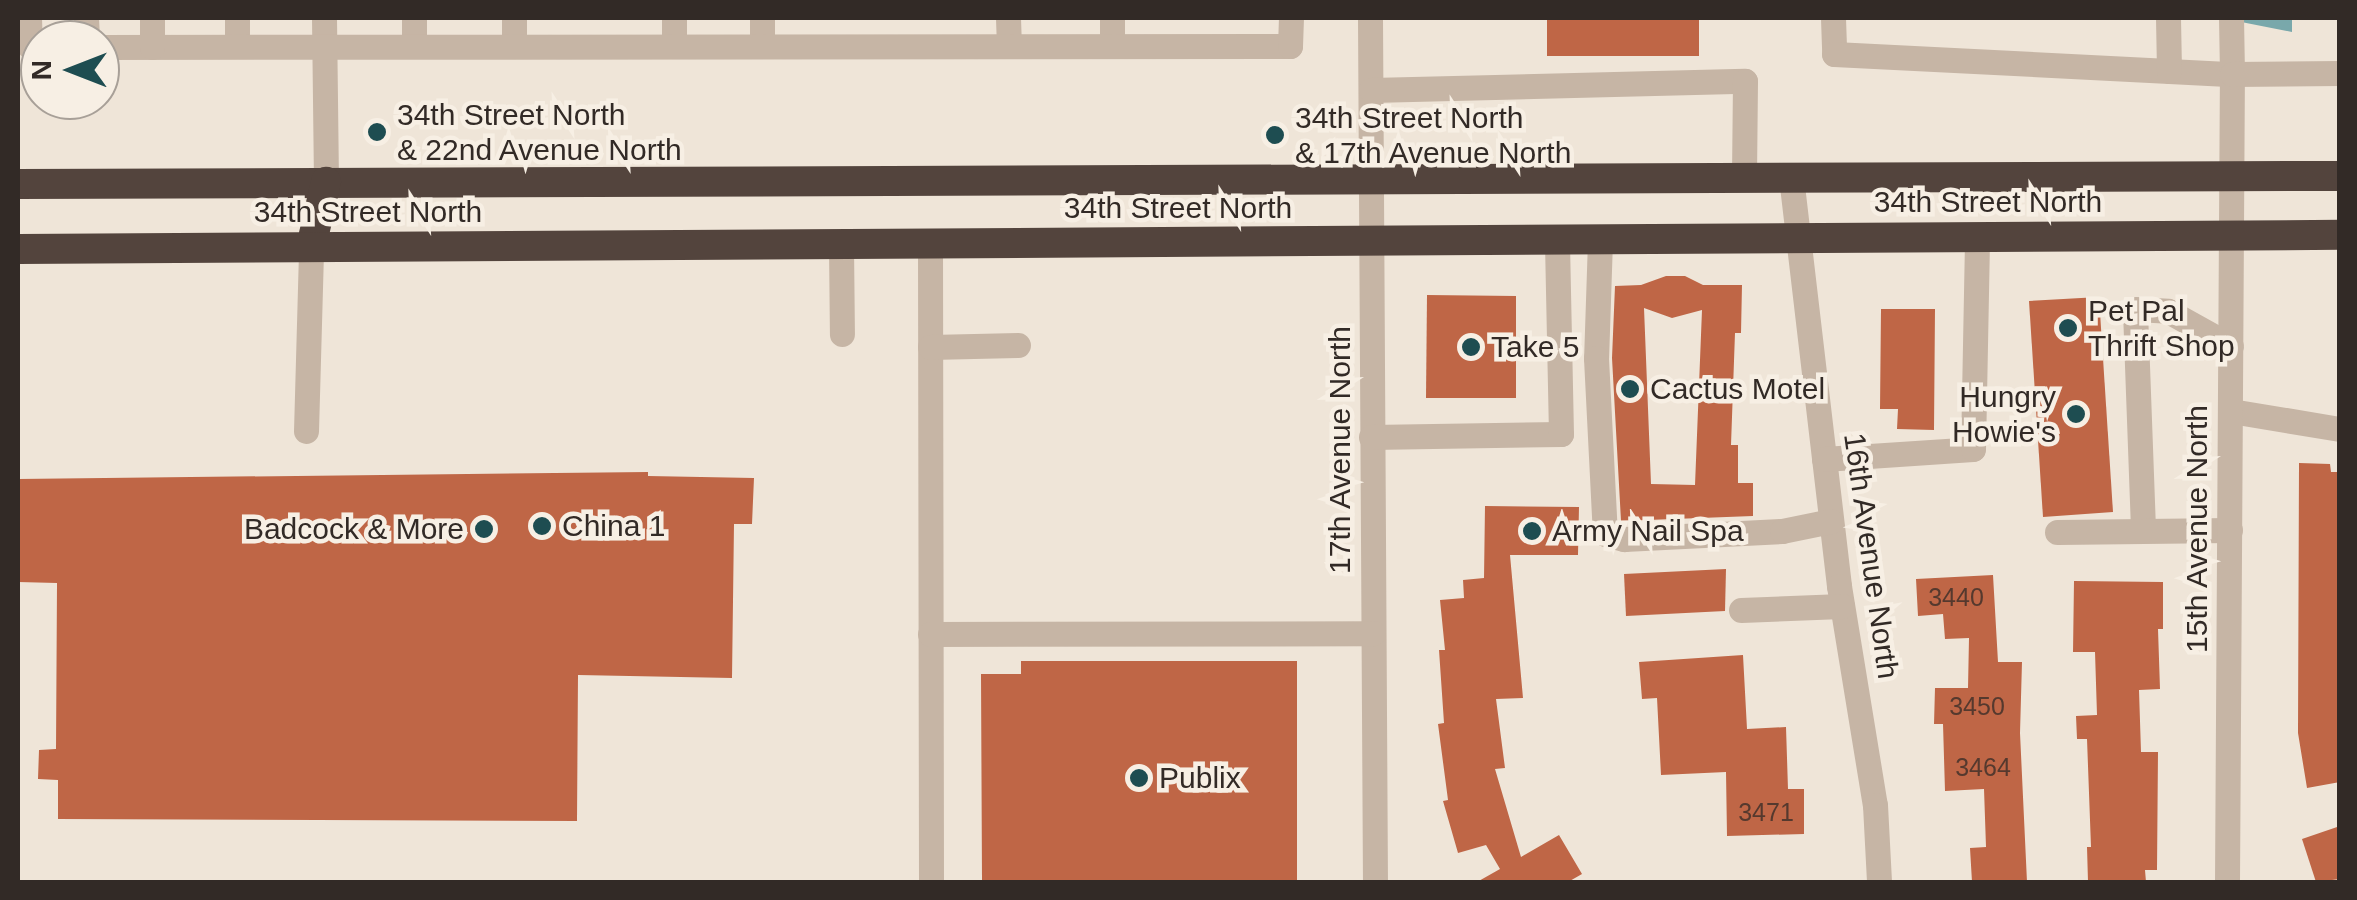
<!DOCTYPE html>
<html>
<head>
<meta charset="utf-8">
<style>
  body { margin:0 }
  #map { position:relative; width:2357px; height:900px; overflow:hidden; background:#efe5d8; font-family:Arial,sans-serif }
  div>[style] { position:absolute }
  .water>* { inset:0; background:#79a8ab }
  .building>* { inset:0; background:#bf6646 }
  .minor>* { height:25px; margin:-12.5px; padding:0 12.5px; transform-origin:12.5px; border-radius:12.5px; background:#c6b5a5 }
  .highway>* { height:30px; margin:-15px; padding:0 15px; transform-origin:15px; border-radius:15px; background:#53443d }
  .dots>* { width:28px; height:28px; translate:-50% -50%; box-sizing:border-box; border:5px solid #f7efe4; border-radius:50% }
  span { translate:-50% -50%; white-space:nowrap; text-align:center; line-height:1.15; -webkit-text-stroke:9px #f7efe4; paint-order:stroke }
  .number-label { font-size:25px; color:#55392e }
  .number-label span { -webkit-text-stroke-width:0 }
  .poi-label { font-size:30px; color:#322a26 }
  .left { translate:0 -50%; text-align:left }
  .right { translate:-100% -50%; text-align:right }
  .street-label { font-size:30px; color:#322a26 }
  .frame { position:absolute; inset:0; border:20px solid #322a26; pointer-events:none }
  .north { position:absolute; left:20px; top:20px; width:100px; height:100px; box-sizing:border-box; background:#f7efe4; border:2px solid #a8a098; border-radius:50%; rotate:270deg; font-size:28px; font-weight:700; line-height:40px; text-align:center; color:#322a26 }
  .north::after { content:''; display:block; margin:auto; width:35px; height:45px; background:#1e4d51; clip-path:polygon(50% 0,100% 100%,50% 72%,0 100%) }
</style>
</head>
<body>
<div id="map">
  <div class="water">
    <div style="clip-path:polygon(2221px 18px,2292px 18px,2292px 32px)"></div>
  </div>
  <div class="building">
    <div style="clip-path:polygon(1547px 18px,1699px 18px,1699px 56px,1547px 56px)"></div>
    <div style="clip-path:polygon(evenodd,1666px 276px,1685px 276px,1703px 285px,1742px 285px,1741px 333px,1735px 333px,1731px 445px,1738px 445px,1738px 483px,1753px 483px,1753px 516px,1621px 521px,1612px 358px,1615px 286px,1641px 285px,1666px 276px,1644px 308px,1672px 318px,1702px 310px,1695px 485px,1651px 484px,1644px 308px)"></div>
    <div style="clip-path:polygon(1427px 295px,1516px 296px,1516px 398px,1426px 398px)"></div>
    <div style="clip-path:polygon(2099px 297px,2113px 512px,2043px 517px,2029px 301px)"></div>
    <div style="clip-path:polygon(1881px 309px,1935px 309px,1934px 430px,1897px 429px,1898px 409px,1880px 409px)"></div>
    <div style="clip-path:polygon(2299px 463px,2330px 464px,2331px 472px,2340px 472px,2340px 782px,2307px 788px,2298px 733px)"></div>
    <div style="clip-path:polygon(648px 472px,648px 476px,754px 478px,752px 524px,734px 524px,732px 678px,578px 675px,577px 821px,58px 819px,58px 780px,38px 779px,39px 750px,56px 749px,57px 583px,18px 582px,18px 479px)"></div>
    <div style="clip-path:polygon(1485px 506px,1579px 507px,1578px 555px,1510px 555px,1523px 698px,1496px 699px,1505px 768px,1495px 769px,1521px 857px,1559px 835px,1582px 874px,1568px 882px,1477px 882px,1500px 869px,1486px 845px,1458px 853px,1443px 801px,1448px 800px,1438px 724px,1444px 723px,1439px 650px,1445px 650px,1440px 600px,1464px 598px,1463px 580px,1484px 578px)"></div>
    <div style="clip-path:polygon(1726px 569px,1725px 611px,1626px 616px,1624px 574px)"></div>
    <div style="clip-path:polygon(1993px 575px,1998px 662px,2022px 662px,2020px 733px,2027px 882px,1972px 882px,1970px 848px,1986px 847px,1984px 789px,1945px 791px,1943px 724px,1934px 724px,1935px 688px,1968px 688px,1969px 638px,1945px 639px,1943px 614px,1918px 616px,1916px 579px)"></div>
    <div style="clip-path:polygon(2074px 581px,2163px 582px,2163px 629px,2158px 629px,2160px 689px,2139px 690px,2141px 752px,2158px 752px,2157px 870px,2145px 870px,2146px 882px,2088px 882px,2087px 847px,2091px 847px,2087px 739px,2077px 739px,2076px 716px,2097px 715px,2095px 652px,2073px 652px)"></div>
    <div style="clip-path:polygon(1743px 655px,1747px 729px,1786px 727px,1788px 789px,1804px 789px,1804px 834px,1727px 836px,1726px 772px,1661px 775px,1657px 698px,1642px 699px,1639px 662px)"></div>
    <div style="clip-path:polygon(1021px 661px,1297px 661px,1297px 882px,982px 882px,981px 674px,1021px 674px)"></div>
    <div style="clip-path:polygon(2340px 826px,2340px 879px,2316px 882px,2302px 839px)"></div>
  </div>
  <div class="minor">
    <div style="left:29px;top:18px;width:29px;rotate:88deg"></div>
    <div style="left:86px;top:18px;width:22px;rotate:87deg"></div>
    <div style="left:237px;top:18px;width:28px;rotate:90deg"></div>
    <div style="left:324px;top:18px;width:164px;rotate:89.3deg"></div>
    <div style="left:414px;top:18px;width:28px;rotate:90deg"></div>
    <div style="left:514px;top:18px;width:27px;rotate:90deg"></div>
    <div style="left:674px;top:18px;width:26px;rotate:90deg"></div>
    <div style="left:762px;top:18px;width:26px;rotate:90deg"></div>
    <div style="left:1008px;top:18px;width:27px;rotate:88deg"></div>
    <div style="left:1112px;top:18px;width:27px;rotate:90deg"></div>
    <div style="left:1370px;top:18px;width:864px;rotate:89.67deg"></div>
    <div style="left:1833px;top:18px;width:36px;rotate:88deg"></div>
    <div style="left:1834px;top:54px;width:399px;rotate:2.9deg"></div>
    <div style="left:2232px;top:74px;width:56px;rotate:-91deg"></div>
    <div style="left:2168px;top:18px;width:53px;rotate:88.9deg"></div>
    <div style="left:100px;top:47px;width:1190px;rotate:-0.05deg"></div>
    <div style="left:1290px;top:46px;width:28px;rotate:-88deg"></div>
    <div style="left:152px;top:47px;width:29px;rotate:-90deg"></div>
    <div style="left:1371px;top:90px;width:374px;rotate:-1.4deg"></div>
    <div style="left:1745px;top:81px;width:96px;rotate:90.6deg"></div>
    <div style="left:1791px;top:177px;width:412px;rotate:83.3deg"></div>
    <div style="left:1839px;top:586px;width:222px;rotate:80.7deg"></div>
    <div style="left:1875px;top:805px;width:77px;rotate:87deg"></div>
    <div style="left:1600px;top:240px;width:118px;rotate:91.9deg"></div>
    <div style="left:1596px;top:358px;width:176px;rotate:87.1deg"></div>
    <div style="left:1605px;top:534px;width:20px;rotate:15deg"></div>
    <div style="left:1624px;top:539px;width:158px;rotate:-2.9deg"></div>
    <div style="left:1782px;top:531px;width:50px;rotate:-11.5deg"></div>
    <div style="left:930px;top:244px;width:638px;rotate:89.91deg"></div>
    <div style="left:841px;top:245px;width:89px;rotate:89.4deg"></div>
    <div style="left:930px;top:347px;width:88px;rotate:-1.3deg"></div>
    <div style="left:2231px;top:411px;width:110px;rotate:9.4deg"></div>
    <div style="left:306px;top:431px;width:184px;rotate:-88.4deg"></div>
    <div style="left:1371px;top:437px;width:190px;rotate:-0.9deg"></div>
    <div style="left:1561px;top:434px;width:192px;rotate:-91.2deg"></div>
    <div style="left:1824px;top:459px;width:149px;rotate:-3.8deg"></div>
    <div style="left:1973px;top:449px;width:211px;rotate:-88.9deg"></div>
    <div style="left:2143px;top:529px;width:220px;rotate:-92.1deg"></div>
    <div style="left:2135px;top:309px;width:33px;rotate:3deg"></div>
    <div style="left:2168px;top:311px;width:72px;rotate:29.1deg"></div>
    <div style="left:2057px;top:532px;width:173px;rotate:-0.7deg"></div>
    <div style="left:1741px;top:610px;width:101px;rotate:-2.3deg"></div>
    <div style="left:930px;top:634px;width:443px;rotate:-0.1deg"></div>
    <div style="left:2227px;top:882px;width:808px;rotate:-89.65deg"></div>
    <div style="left:2232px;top:74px;width:108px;rotate:-0.5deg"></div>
  </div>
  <div class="highway">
    <div style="left:18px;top:184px;width:2322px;rotate:-0.2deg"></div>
    <div style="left:311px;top:247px;width:67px;rotate:-77deg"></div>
    <div style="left:18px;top:249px;width:2322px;rotate:-0.35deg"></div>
  </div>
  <div class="dots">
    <div style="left:377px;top:132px;background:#1e4d51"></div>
    <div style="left:1275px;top:135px;background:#1e4d51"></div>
    <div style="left:2068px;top:328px;background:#1e4d51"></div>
    <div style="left:1471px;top:347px;background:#1e4d51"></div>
    <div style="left:1630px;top:389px;background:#1e4d51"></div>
    <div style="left:2076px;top:414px;background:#1e4d51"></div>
    <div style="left:542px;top:526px;background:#1e4d51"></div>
    <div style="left:484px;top:529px;background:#1e4d51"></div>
    <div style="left:1532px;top:531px;background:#1e4d51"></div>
    <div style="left:1139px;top:778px;background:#1e4d51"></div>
  </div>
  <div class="number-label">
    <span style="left:1956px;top:597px">3440</span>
    <span style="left:1977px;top:706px">3450</span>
    <span style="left:1983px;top:767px">3464</span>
    <span style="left:1766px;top:812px">3471</span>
  </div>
  <div class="poi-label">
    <span class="left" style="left:397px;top:132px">34th Street North<br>&amp; 22nd Avenue North</span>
    <span class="left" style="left:1295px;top:135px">34th Street North<br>&amp; 17th Avenue North</span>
    <span class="left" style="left:2088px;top:328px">Pet Pal<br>Thrift Shop</span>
    <span class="left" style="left:1491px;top:347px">Take 5</span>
    <span class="left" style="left:1650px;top:389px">Cactus Motel</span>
    <span class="right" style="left:2056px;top:414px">Hungry<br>Howie's</span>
    <span class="left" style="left:562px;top:526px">China 1</span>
    <span class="right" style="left:464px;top:529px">Badcock &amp; More</span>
    <span class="left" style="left:1552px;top:531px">Army Nail Spa</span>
    <span class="left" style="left:1159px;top:778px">Publix</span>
  </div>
  <div class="street-label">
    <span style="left:1988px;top:202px">34th Street North</span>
    <span style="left:1178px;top:208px">34th Street North</span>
    <span style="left:368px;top:212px">34th Street North</span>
    <span style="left:1340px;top:450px;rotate:-90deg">17th Avenue North</span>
    <span style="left:2197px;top:529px;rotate:-90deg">15th Avenue North</span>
    <span style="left:1871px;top:556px;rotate:82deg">16th Avenue North</span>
  </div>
  <div class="frame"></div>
  <div class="north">N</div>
</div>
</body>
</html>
